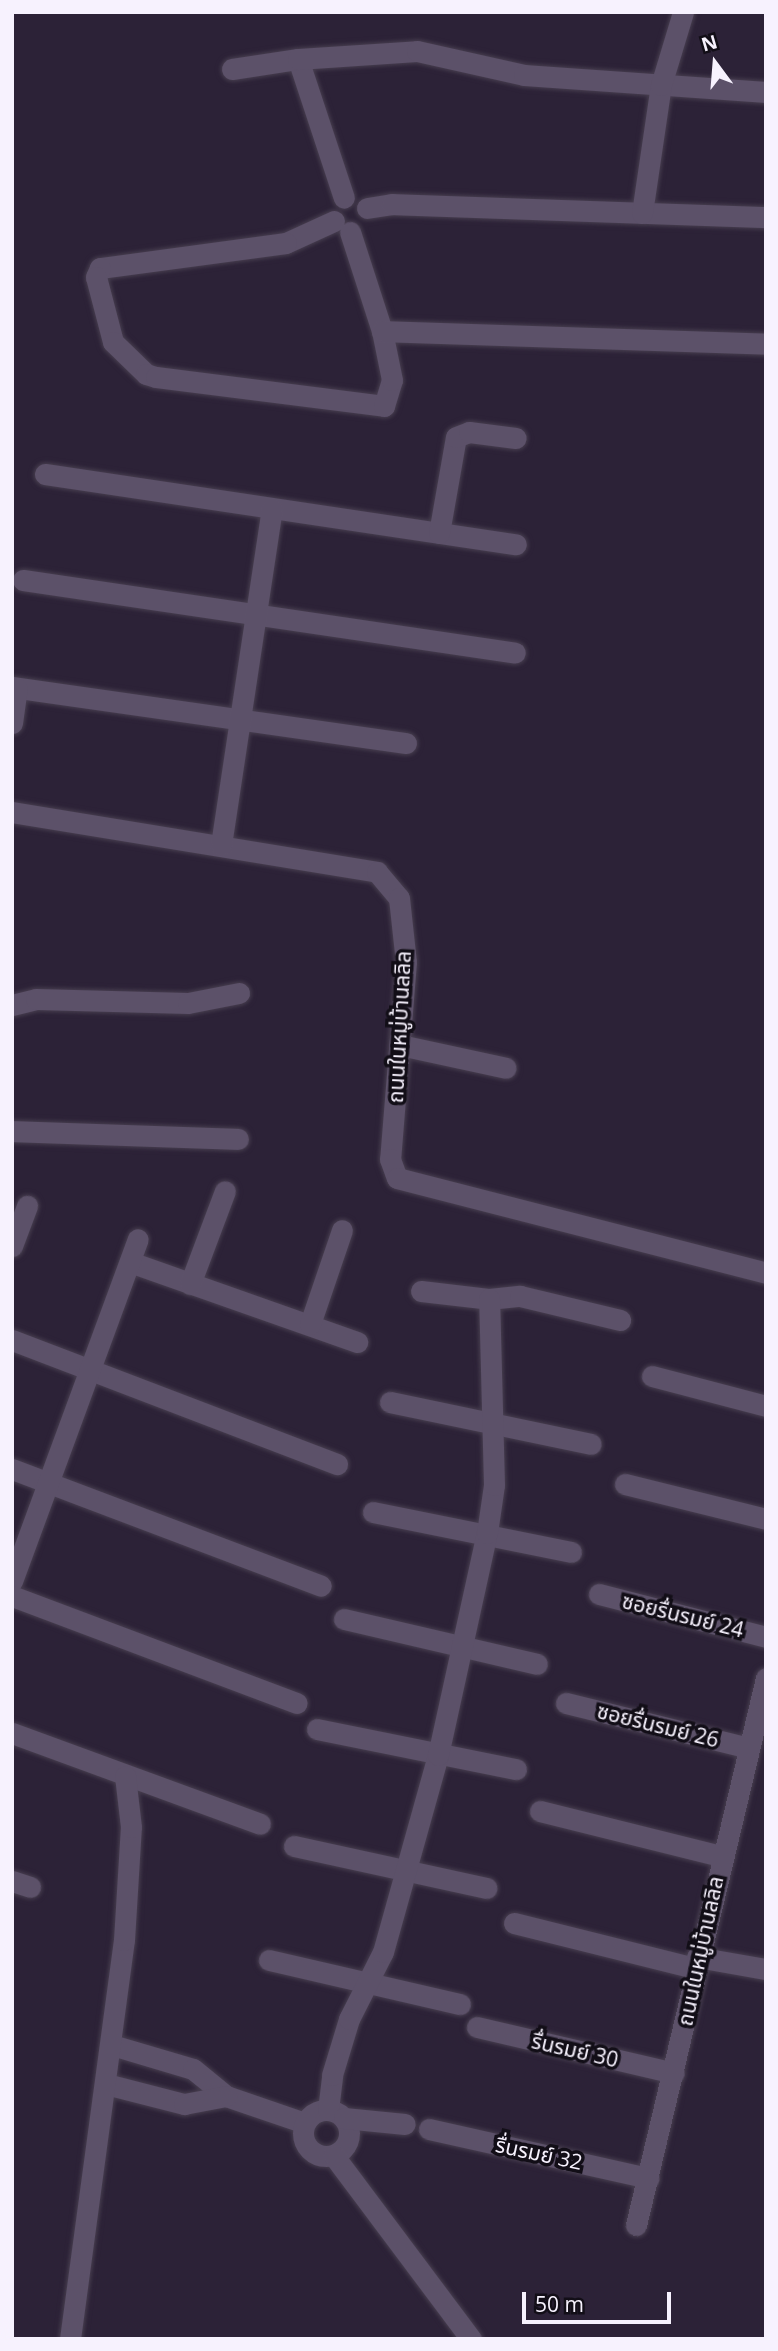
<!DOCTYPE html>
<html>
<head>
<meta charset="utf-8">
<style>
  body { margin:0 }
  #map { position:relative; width:778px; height:2351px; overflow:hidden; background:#2c2237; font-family:"Open Sans","Noto Sans Thai",sans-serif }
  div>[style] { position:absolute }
  .roads { filter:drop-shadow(0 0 2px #473e4f) drop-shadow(0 0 2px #473e4f) }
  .minor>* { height:21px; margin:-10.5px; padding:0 10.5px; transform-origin:10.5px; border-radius:10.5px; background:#5c5169 }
  .minor>.ring { margin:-10.5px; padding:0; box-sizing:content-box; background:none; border:21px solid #5c5169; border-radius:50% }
  span { translate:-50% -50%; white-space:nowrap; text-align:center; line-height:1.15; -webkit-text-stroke:7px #120e17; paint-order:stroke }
  .street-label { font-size:21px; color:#f7f2fe }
  .frame { position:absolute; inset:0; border:14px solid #f7f2fe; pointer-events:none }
  .north { position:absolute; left:680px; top:28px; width:70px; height:70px; -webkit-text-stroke:5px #120e17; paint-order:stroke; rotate:344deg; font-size:19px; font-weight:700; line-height:28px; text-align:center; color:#f7f2fe }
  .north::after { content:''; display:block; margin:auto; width:24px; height:32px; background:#f7f2fe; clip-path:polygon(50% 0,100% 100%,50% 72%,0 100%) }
  .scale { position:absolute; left:522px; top:2292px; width:149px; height:32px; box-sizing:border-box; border:4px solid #f7f2fe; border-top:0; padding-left:9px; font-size:21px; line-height:24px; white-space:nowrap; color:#f7f2fe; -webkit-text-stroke:5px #120e17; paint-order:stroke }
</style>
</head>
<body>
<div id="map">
  <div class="roads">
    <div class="minor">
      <div style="left:298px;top:59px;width:146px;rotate:71.7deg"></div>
      <div style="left:232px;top:69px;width:67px;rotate:-8.6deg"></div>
      <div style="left:298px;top:59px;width:119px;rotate:-3.8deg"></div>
      <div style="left:417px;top:51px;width:110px;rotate:12.6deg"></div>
      <div style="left:524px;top:75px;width:243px;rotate:4deg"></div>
      <div style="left:367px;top:208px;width:25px;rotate:-9deg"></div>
      <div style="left:392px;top:204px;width:374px;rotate:2deg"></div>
      <div style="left:642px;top:213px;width:129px;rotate:-81.6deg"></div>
      <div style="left:661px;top:85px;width:76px;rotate:-73.2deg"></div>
      <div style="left:334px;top:221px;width:53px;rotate:155.4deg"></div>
      <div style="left:286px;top:243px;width:188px;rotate:172.3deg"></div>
      <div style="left:100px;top:268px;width:10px;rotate:114deg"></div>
      <div style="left:96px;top:277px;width:67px;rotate:75.3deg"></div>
      <div style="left:113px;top:342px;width:46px;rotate:44.1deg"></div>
      <div style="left:146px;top:374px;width:10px;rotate:17deg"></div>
      <div style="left:156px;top:377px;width:230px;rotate:7.2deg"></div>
      <div style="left:384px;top:406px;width:27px;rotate:-73deg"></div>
      <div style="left:392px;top:380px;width:50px;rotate:-101.5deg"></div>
      <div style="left:382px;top:331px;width:104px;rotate:-107.9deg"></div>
      <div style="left:382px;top:331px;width:384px;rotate:1.9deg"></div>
      <div style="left:45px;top:474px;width:476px;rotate:8.5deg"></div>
      <div style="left:439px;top:533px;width:97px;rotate:-80deg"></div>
      <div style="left:456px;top:437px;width:14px;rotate:-21deg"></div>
      <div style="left:469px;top:432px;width:47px;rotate:7.3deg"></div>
      <div style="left:23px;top:580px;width:497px;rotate:8.4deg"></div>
      <div style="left:12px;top:687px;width:398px;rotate:8.1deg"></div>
      <div style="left:12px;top:723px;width:35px;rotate:-82deg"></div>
      <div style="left:12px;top:812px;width:370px;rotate:9.3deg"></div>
      <div style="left:377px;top:872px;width:34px;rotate:50deg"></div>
      <div style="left:399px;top:898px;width:64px;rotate:83.8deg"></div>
      <div style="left:406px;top:962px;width:198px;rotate:94.6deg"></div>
      <div style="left:390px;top:1159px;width:20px;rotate:70deg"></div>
      <div style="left:397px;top:1178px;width:381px;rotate:14.4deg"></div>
      <div style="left:221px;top:845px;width:340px;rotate:-81.4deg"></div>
      <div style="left:12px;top:1005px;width:25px;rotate:-14deg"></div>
      <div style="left:36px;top:999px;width:152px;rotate:1.5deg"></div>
      <div style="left:188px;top:1003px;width:52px;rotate:-11.1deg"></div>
      <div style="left:400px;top:1045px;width:108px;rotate:12.2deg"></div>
      <div style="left:12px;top:1131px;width:226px;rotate:2deg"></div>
      <div style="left:12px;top:1246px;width:43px;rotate:-69.4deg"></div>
      <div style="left:130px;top:1262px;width:241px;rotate:19.4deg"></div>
      <div style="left:190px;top:1284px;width:99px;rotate:-69.4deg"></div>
      <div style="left:421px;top:1291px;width:68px;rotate:6.7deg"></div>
      <div style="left:489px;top:1299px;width:31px;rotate:-6deg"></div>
      <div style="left:520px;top:1296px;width:103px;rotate:13.5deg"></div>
      <div style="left:310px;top:1324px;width:99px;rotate:-71.2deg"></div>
      <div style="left:12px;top:1340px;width:348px;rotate:20.9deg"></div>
      <div style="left:652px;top:1376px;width:118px;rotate:14.7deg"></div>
      <div style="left:390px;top:1402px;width:205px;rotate:11.8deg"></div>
      <div style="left:12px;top:1469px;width:330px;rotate:20.7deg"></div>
      <div style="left:625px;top:1484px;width:145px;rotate:13.9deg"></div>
      <div style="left:373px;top:1512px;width:202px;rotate:11.4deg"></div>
      <div style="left:12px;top:1581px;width:364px;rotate:-69.8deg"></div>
      <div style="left:599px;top:1594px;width:172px;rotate:14.4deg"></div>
      <div style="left:12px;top:1596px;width:304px;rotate:20.6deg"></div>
      <div style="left:344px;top:1619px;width:198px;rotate:13.1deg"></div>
      <div style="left:566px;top:1703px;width:188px;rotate:13.8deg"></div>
      <div style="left:317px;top:1729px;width:203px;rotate:11.4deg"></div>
      <div style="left:12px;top:1733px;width:264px;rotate:20.1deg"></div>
      <div style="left:540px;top:1811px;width:187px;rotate:14deg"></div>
      <div style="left:294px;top:1846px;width:197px;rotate:12.3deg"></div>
      <div style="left:12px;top:1881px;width:19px;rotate:18deg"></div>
      <div style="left:514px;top:1923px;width:186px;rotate:14deg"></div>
      <div style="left:697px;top:1957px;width:70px;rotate:9.9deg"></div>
      <div style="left:269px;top:1960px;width:196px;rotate:13deg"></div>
      <div style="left:477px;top:2027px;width:202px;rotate:13.1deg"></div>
      <div style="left:112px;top:2045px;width:84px;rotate:16.5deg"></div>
      <div style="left:193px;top:2069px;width:43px;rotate:39.3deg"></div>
      <div style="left:226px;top:2096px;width:83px;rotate:18.9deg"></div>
      <div style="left:106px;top:2084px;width:81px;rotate:14.4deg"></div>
      <div style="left:184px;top:2104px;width:43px;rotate:-10.8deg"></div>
      <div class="ring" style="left:303px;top:2110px;width:25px;height:25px"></div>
      <div style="left:328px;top:2110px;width:35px;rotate:-83deg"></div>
      <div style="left:332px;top:2075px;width:59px;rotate:-73.1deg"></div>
      <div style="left:349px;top:2019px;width:75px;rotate:-63.1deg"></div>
      <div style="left:383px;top:1952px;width:205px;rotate:-74.4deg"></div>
      <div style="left:438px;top:1755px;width:227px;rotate:-77.6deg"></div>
      <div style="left:487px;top:1533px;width:49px;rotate:-81.7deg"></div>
      <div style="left:494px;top:1485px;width:186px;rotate:-91.5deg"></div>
      <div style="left:344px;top:2118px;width:61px;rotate:5.6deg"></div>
      <div style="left:429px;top:2129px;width:225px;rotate:12.6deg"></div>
      <div style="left:334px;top:2156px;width:229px;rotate:53.2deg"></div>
      <div style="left:636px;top:2225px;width:562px;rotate:-76.63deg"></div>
      <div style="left:70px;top:2339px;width:403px;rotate:-82.3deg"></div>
      <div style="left:124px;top:1940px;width:113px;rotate:-86.5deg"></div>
      <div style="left:131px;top:1827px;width:51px;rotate:-96.7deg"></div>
    </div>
  </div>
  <div class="street-label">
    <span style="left:399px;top:1027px;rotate:-87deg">ถนนในหมู่บ้านลลิล</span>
    <span style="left:683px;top:1615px;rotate:14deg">ซอยรื่นรมย์ 24</span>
    <span style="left:658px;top:1725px;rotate:14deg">ซอยรื่นรมย์ 26</span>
    <span style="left:700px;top:1951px;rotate:-78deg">ถนนในหมู่บ้านลลิล</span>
    <span style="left:575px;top:2050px;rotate:13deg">รื่นรมย์ 30</span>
    <span style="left:539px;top:2153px;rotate:12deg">รื่นรมย์ 32</span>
  </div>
  <div class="frame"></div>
  <div class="north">N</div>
  <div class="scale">50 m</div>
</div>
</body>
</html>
